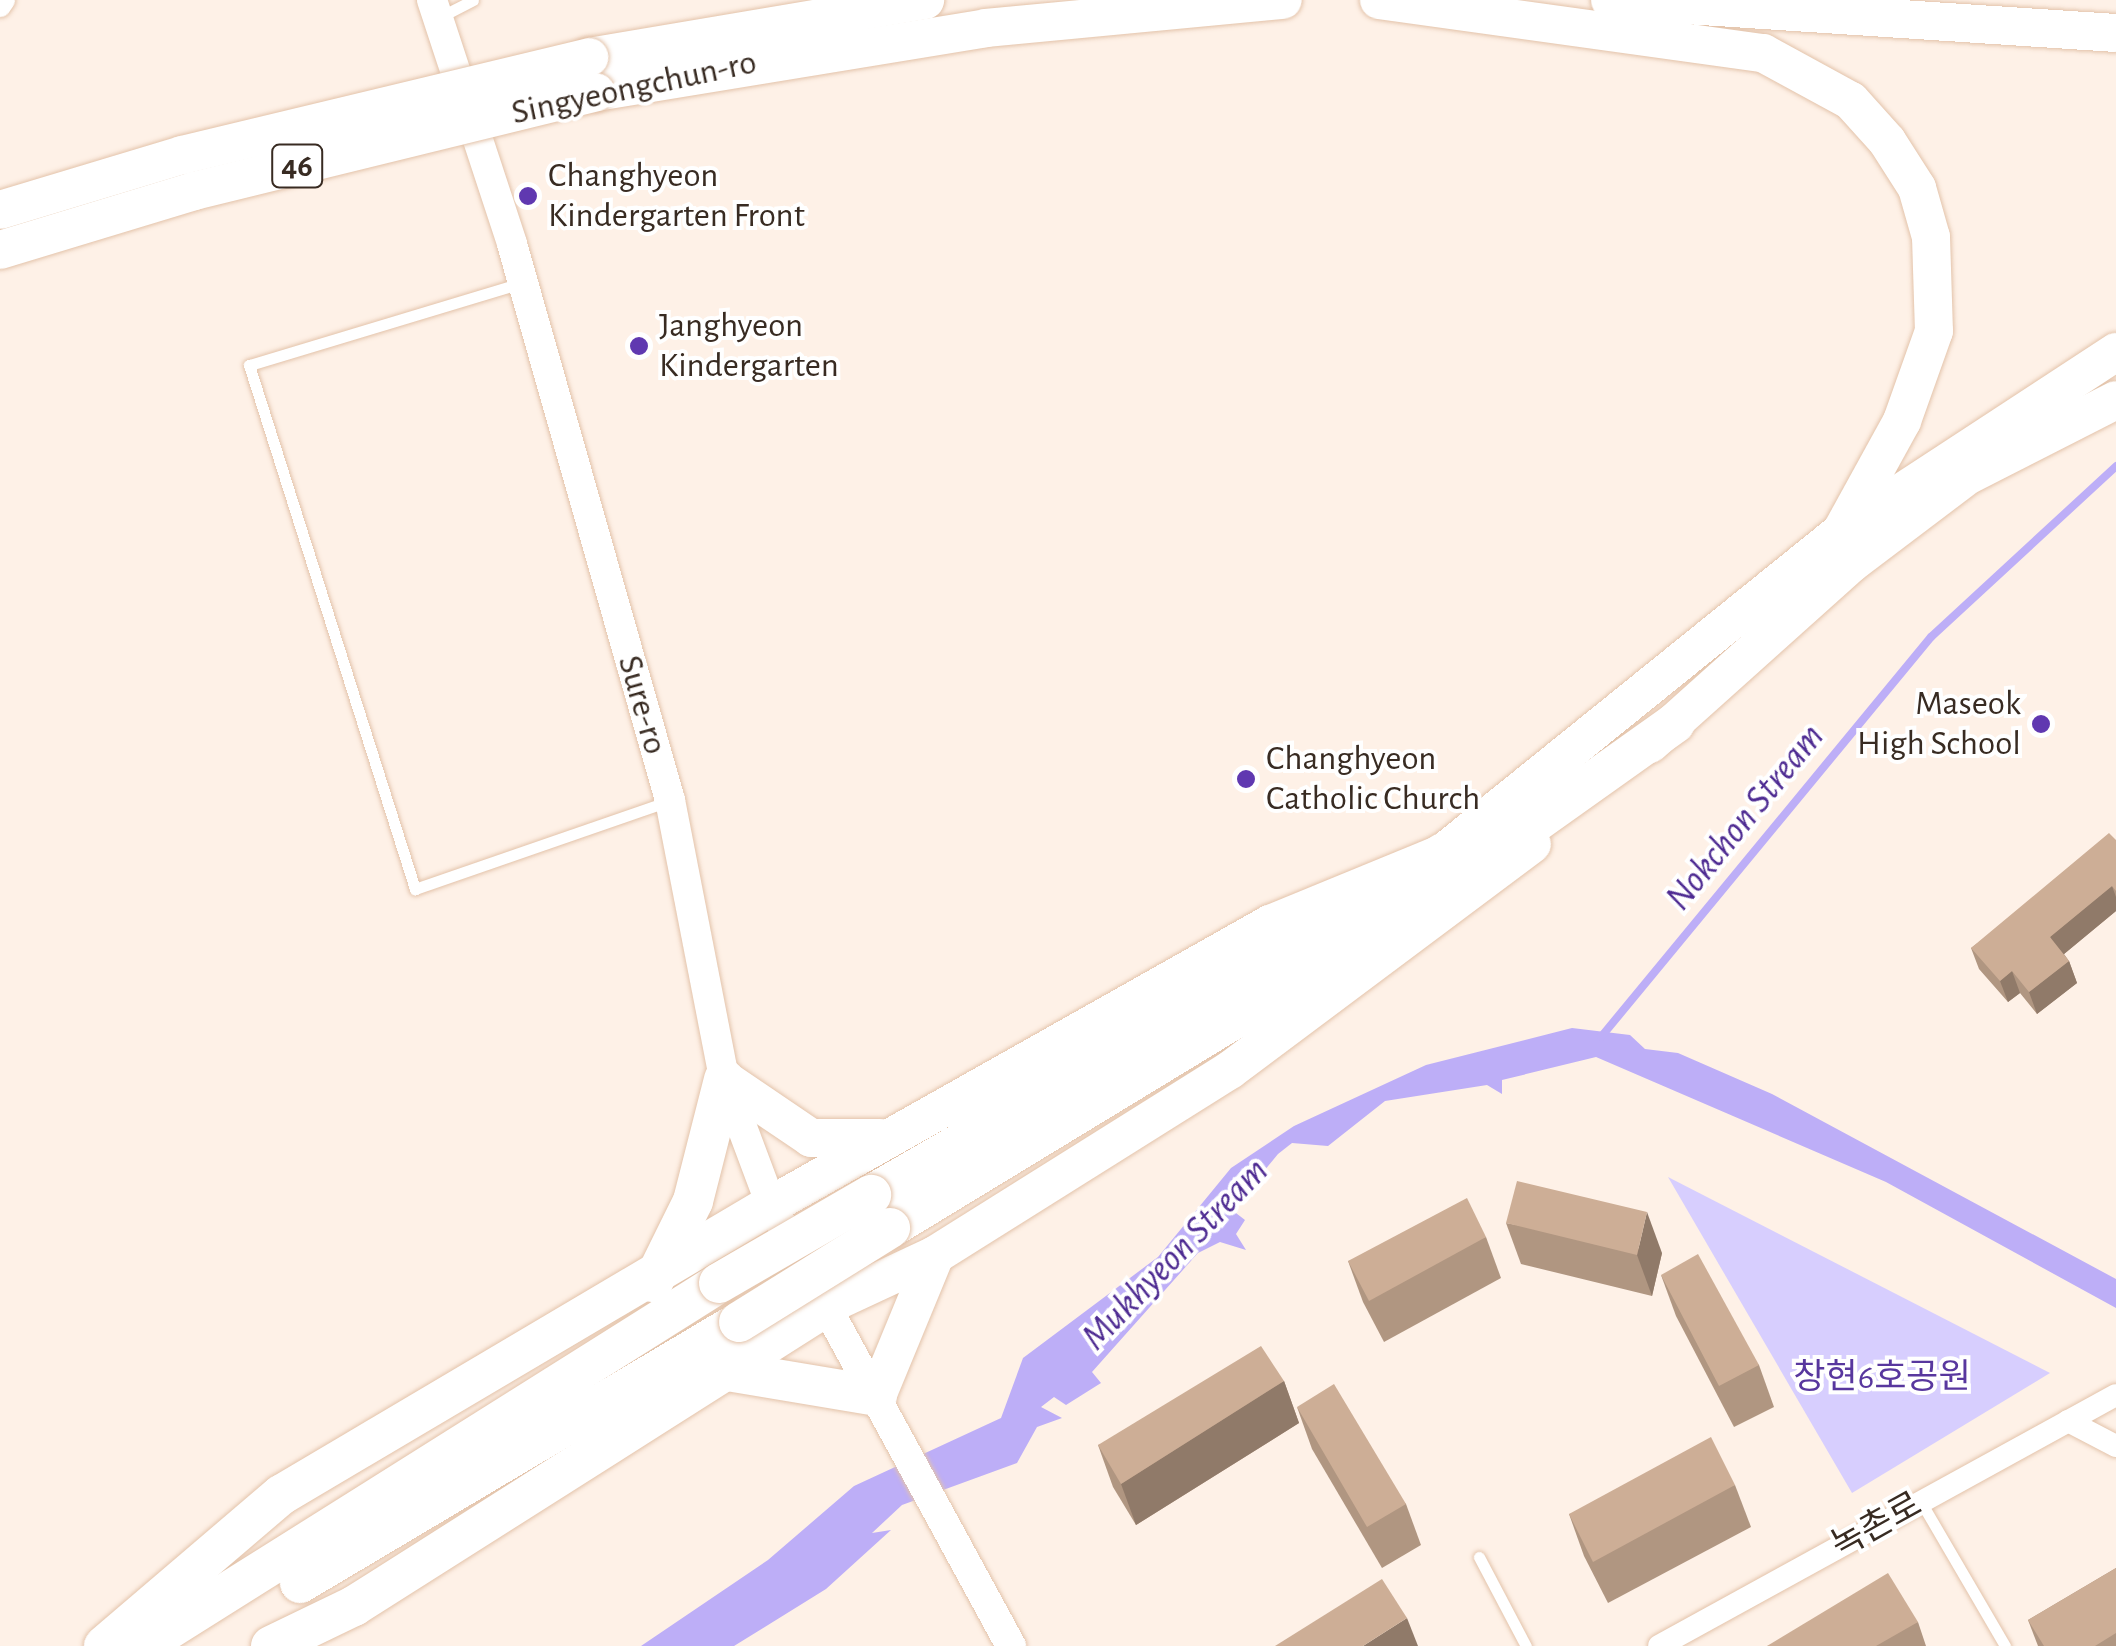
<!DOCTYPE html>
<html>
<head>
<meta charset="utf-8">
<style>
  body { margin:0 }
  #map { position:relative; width:2116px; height:1646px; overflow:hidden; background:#fef1e7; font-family:"Alegreya Sans","Noto Sans KR",sans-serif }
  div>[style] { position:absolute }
  .green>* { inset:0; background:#d7cefe }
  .water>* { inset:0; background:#bdaef7 }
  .stream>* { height:8px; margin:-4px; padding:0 4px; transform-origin:4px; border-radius:4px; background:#bdaef7 }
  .roads { filter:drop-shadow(0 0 2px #e3c3aa) drop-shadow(0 0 2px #e3c3aa) }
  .service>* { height:11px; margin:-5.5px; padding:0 5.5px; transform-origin:5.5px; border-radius:5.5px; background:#fff }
  .minor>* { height:22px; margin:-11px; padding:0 11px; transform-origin:11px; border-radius:11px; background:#fff }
  .secondary>* { height:30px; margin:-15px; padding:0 15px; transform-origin:15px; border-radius:15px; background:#fff }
  .trunk>* { height:38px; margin:-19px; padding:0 19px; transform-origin:19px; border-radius:19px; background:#fff }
  .motorway>* { height:40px; margin:-20px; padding:0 20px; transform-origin:20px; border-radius:20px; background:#fff }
  .bridges { filter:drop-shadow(0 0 2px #e3c3aa) drop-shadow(0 0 2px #e3c3aa) }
  .trunk-bridge>* { height:38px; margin:-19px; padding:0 19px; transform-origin:19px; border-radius:19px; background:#fff }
  .motorway-bridge>* { height:40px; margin:-20px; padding:0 20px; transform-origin:20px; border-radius:20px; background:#fff }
  .wall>* { inset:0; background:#b09681 }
  .shaded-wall>* { inset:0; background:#907a69 }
  .building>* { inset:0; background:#cdae96 }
  .dots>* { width:28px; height:28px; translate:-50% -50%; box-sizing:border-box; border:5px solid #fff; border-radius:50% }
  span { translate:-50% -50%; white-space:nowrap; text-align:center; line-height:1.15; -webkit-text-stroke:8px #fff; paint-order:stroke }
  .shield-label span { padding:2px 8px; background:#fff; border:2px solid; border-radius:8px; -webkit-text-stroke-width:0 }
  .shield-label { font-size:32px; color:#382b22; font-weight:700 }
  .street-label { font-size:35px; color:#382b22 }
  .poi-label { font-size:35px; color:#382b22 }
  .left { translate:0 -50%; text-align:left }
  .right { translate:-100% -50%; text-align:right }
  .park-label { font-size:35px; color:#58379e }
  .water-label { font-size:38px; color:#4e2b92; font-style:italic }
</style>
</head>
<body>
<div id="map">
  <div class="green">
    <div style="clip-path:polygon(1668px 1177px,2050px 1373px,1852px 1493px)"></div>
  </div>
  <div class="water">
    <div style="clip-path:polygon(1572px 1028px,1630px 1035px,1645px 1049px,1678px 1053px,1772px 1094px,2116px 1279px,2116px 1308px,1886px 1182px,1596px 1057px,1502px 1080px,1502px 1094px,1487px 1085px,1385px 1101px,1328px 1146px,1292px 1143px,1278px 1154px,1232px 1210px,1245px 1220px,1236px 1234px,1246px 1250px,1220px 1242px,1198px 1253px,1092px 1372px,1101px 1383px,1066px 1405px,1054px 1397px,1041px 1407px,1062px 1418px,1037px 1427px,1017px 1463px,902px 1505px,872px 1533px,891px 1530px,826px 1589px,734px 1646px,641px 1646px,768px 1560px,854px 1486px,1001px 1418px,1023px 1358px,1158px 1257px,1231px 1168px,1294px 1126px,1426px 1065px)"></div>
  </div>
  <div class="stream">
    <div style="left:1601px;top:1037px;width:519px;rotate:-50.48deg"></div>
    <div style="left:1931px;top:637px;width:252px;rotate:-42.7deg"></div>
  </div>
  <div class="roads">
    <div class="service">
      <div style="left:440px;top:17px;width:37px;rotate:-27deg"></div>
      <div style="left:521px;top:283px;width:284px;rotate:163.2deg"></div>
      <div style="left:249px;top:365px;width:550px;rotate:72.42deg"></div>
      <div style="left:415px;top:889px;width:266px;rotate:-19.1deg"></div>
      <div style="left:1921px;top:1502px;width:167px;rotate:59.7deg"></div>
      <div style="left:1479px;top:1557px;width:101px;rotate:62.2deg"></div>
    </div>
    <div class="minor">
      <div style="left:0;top:6px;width:7px;rotate:-56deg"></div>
      <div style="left:2068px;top:1421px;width:54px;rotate:27.5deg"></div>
      <div style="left:1659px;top:1646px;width:521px;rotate:-28.78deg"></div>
    </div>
    <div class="secondary">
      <div style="left:432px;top:0;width:257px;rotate:71.8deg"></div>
      <div style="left:512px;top:244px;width:578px;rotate:74.14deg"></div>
      <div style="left:670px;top:800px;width:284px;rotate:79deg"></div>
      <div style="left:724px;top:1079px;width:134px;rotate:69.5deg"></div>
      <div style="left:771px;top:1205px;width:502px;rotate:61.44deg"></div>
    </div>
    <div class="trunk">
      <div style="left:1379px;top:0;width:388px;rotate:7.9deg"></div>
      <div style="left:1763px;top:53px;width:100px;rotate:28.6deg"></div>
      <div style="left:1851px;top:101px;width:54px;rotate:48deg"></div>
      <div style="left:1887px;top:141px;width:56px;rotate:57.4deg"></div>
      <div style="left:1917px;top:188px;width:51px;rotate:74.1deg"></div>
      <div style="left:1931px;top:237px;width:94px;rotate:88.2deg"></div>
      <div style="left:1934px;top:331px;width:96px;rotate:109.6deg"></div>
      <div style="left:1902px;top:421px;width:127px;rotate:118.8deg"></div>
      <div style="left:1610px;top:0;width:507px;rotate:3.73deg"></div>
      <div style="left:589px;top:57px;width:341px;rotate:-9.6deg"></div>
      <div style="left:596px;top:92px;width:395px;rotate:-9.3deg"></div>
      <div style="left:986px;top:28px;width:298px;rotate:-5.4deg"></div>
      <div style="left:1965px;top:477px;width:169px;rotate:-27deg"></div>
      <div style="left:1650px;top:744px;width:271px;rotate:-41.9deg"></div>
      <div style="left:1852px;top:563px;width:139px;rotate:-37.1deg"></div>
      <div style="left:724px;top:1079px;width:105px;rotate:34.1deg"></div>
      <div style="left:811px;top:1138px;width:69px"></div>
      <div style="left:771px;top:1205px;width:573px;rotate:-29.39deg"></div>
      <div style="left:1270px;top:924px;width:187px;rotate:-22.3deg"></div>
      <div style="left:1443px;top:853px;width:511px;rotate:-38.89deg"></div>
      <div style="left:1841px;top:532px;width:329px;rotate:-33.2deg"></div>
      <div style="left:830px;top:1304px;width:116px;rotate:-25deg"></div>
      <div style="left:935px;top:1255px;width:348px;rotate:-32.1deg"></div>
      <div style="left:1230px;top:1070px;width:377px;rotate:-36.8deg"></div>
      <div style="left:877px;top:1396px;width:152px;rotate:-67.6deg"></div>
    </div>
    <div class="motorway">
      <div style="left:871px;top:1195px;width:503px;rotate:-30.08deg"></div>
      <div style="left:1306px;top:943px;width:164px;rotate:-33.3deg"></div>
      <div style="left:890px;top:1228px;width:603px;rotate:-31.29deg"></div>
      <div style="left:1405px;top:915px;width:331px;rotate:-35.4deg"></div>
      <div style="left:653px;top:1282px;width:90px;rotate:-63.7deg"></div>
      <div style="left:693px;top:1201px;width:126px;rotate:-75.7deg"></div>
      <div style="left:728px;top:1371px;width:151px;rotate:9.5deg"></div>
      <div style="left:300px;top:1583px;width:511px;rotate:-30.73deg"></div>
      <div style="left:104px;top:1646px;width:233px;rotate:-40.5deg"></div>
      <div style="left:281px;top:1495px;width:569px;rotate:-30.62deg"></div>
      <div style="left:142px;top:1646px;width:682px;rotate:-32.17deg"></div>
      <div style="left:271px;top:1646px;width:92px;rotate:-25.7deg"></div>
      <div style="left:354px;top:1606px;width:564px;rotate:-32.39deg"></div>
    </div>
  </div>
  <div class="bridges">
    <div class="trunk-bridge">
      <div style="left:0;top:210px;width:190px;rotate:-16.8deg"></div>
      <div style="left:182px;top:155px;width:419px;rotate:-13.5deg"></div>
      <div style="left:0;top:250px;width:203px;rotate:-16.9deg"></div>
      <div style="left:194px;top:191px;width:414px;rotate:-13.8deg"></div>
    </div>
    <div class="motorway-bridge">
      <div style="left:719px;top:1283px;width:176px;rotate:-30.1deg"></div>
      <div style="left:739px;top:1322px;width:178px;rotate:-31.9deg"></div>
    </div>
  </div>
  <div class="wall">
    <div style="clip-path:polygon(2116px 840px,2116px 911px,2064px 954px,2069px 961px,2077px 983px,2037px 1014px,2020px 993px,2008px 1002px,1979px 969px,1971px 948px)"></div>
    <div style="clip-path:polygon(1506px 1223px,1662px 1253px,1652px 1296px,1521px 1264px)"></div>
    <div style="clip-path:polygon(1486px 1237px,1501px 1278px,1384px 1342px,1363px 1302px,1348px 1261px)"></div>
    <div style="clip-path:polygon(1661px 1275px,1759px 1365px,1774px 1407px,1734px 1427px,1676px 1316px)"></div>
    <div style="clip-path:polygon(1284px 1381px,1299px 1423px,1136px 1525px,1113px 1487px,1098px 1445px)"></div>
    <div style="clip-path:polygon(1297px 1407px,1406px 1504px,1421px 1545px,1382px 1568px,1312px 1449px)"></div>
    <div style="clip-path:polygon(1735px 1485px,1751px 1527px,1608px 1603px,1584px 1556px,1569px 1514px)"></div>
    <div style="clip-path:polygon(2116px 1568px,2116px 1646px,2038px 1646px,2028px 1620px)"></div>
    <div style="clip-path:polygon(1918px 1622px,1926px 1646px,1767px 1646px)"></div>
  </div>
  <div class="shaded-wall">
    <div style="clip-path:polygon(2112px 886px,2116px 897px,2116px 911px,2058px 959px,2050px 937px)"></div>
    <div style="clip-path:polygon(2069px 961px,2077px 983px,2037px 1014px,2029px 992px)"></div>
    <div style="clip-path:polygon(2012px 971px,2020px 993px,2008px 1002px,2000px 981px)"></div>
    <div style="clip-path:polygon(1647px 1212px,1662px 1253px,1652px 1296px,1637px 1255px)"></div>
    <div style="clip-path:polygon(1284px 1381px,1299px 1423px,1136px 1525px,1121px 1484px)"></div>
    <div style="clip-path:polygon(1407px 1618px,1418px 1646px,1363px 1646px)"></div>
  </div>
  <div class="building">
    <div style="clip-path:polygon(2109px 833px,2116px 840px,2116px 891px,2112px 886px,2050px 937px,2069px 961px,2029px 992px,2012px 971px,2000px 981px,1971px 948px)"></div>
    <div style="clip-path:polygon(1517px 1181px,1647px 1212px,1637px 1255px,1506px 1223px)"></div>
    <div style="clip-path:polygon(1467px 1198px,1486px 1237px,1369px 1301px,1348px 1261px)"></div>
    <div style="clip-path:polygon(1698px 1254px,1759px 1365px,1719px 1386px,1661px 1275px)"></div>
    <div style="clip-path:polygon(1261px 1346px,1284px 1381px,1121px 1484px,1098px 1445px)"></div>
    <div style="clip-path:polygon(1334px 1384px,1406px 1504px,1367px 1527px,1297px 1407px)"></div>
    <div style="clip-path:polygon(1711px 1437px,1735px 1485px,1593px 1562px,1569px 1514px)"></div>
    <div style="clip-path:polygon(2116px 1568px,2116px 1633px,2095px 1646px,2044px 1646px,2028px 1620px)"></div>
    <div style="clip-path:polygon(1888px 1573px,1918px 1622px,1876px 1646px,1767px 1646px)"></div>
    <div style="clip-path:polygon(1382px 1579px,1407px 1618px,1363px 1646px,1275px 1646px)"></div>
  </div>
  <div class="dots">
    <div style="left:528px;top:196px;background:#6038b0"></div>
    <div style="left:639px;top:346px;background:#6038b0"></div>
    <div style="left:2041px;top:724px;background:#6038b0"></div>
    <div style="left:1246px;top:779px;background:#6038b0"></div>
  </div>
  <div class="shield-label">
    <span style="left:297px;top:166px">46</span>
  </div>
  <div class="street-label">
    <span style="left:634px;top:88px;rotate:-12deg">Singyeongchun-ro</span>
    <span style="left:642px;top:705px;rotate:74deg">Sure-ro</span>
    <span style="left:1877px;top:1526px;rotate:-29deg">녹촌로</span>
  </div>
  <div class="poi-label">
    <span class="left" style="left:548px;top:196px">Changhyeon<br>Kindergarten Front</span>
    <span class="left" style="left:659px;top:346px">Janghyeon<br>Kindergarten</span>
    <span class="right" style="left:2021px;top:724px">Maseok<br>High School</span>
    <span class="left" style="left:1266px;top:779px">Changhyeon<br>Catholic Church</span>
  </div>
  <div class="park-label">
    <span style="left:1882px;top:1378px">창현6호공원</span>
  </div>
  <div class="water-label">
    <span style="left:1746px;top:818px;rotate:-51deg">Nokchon Stream</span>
    <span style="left:1176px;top:1255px;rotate:-46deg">Mukhyeon Stream</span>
  </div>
</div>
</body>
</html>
